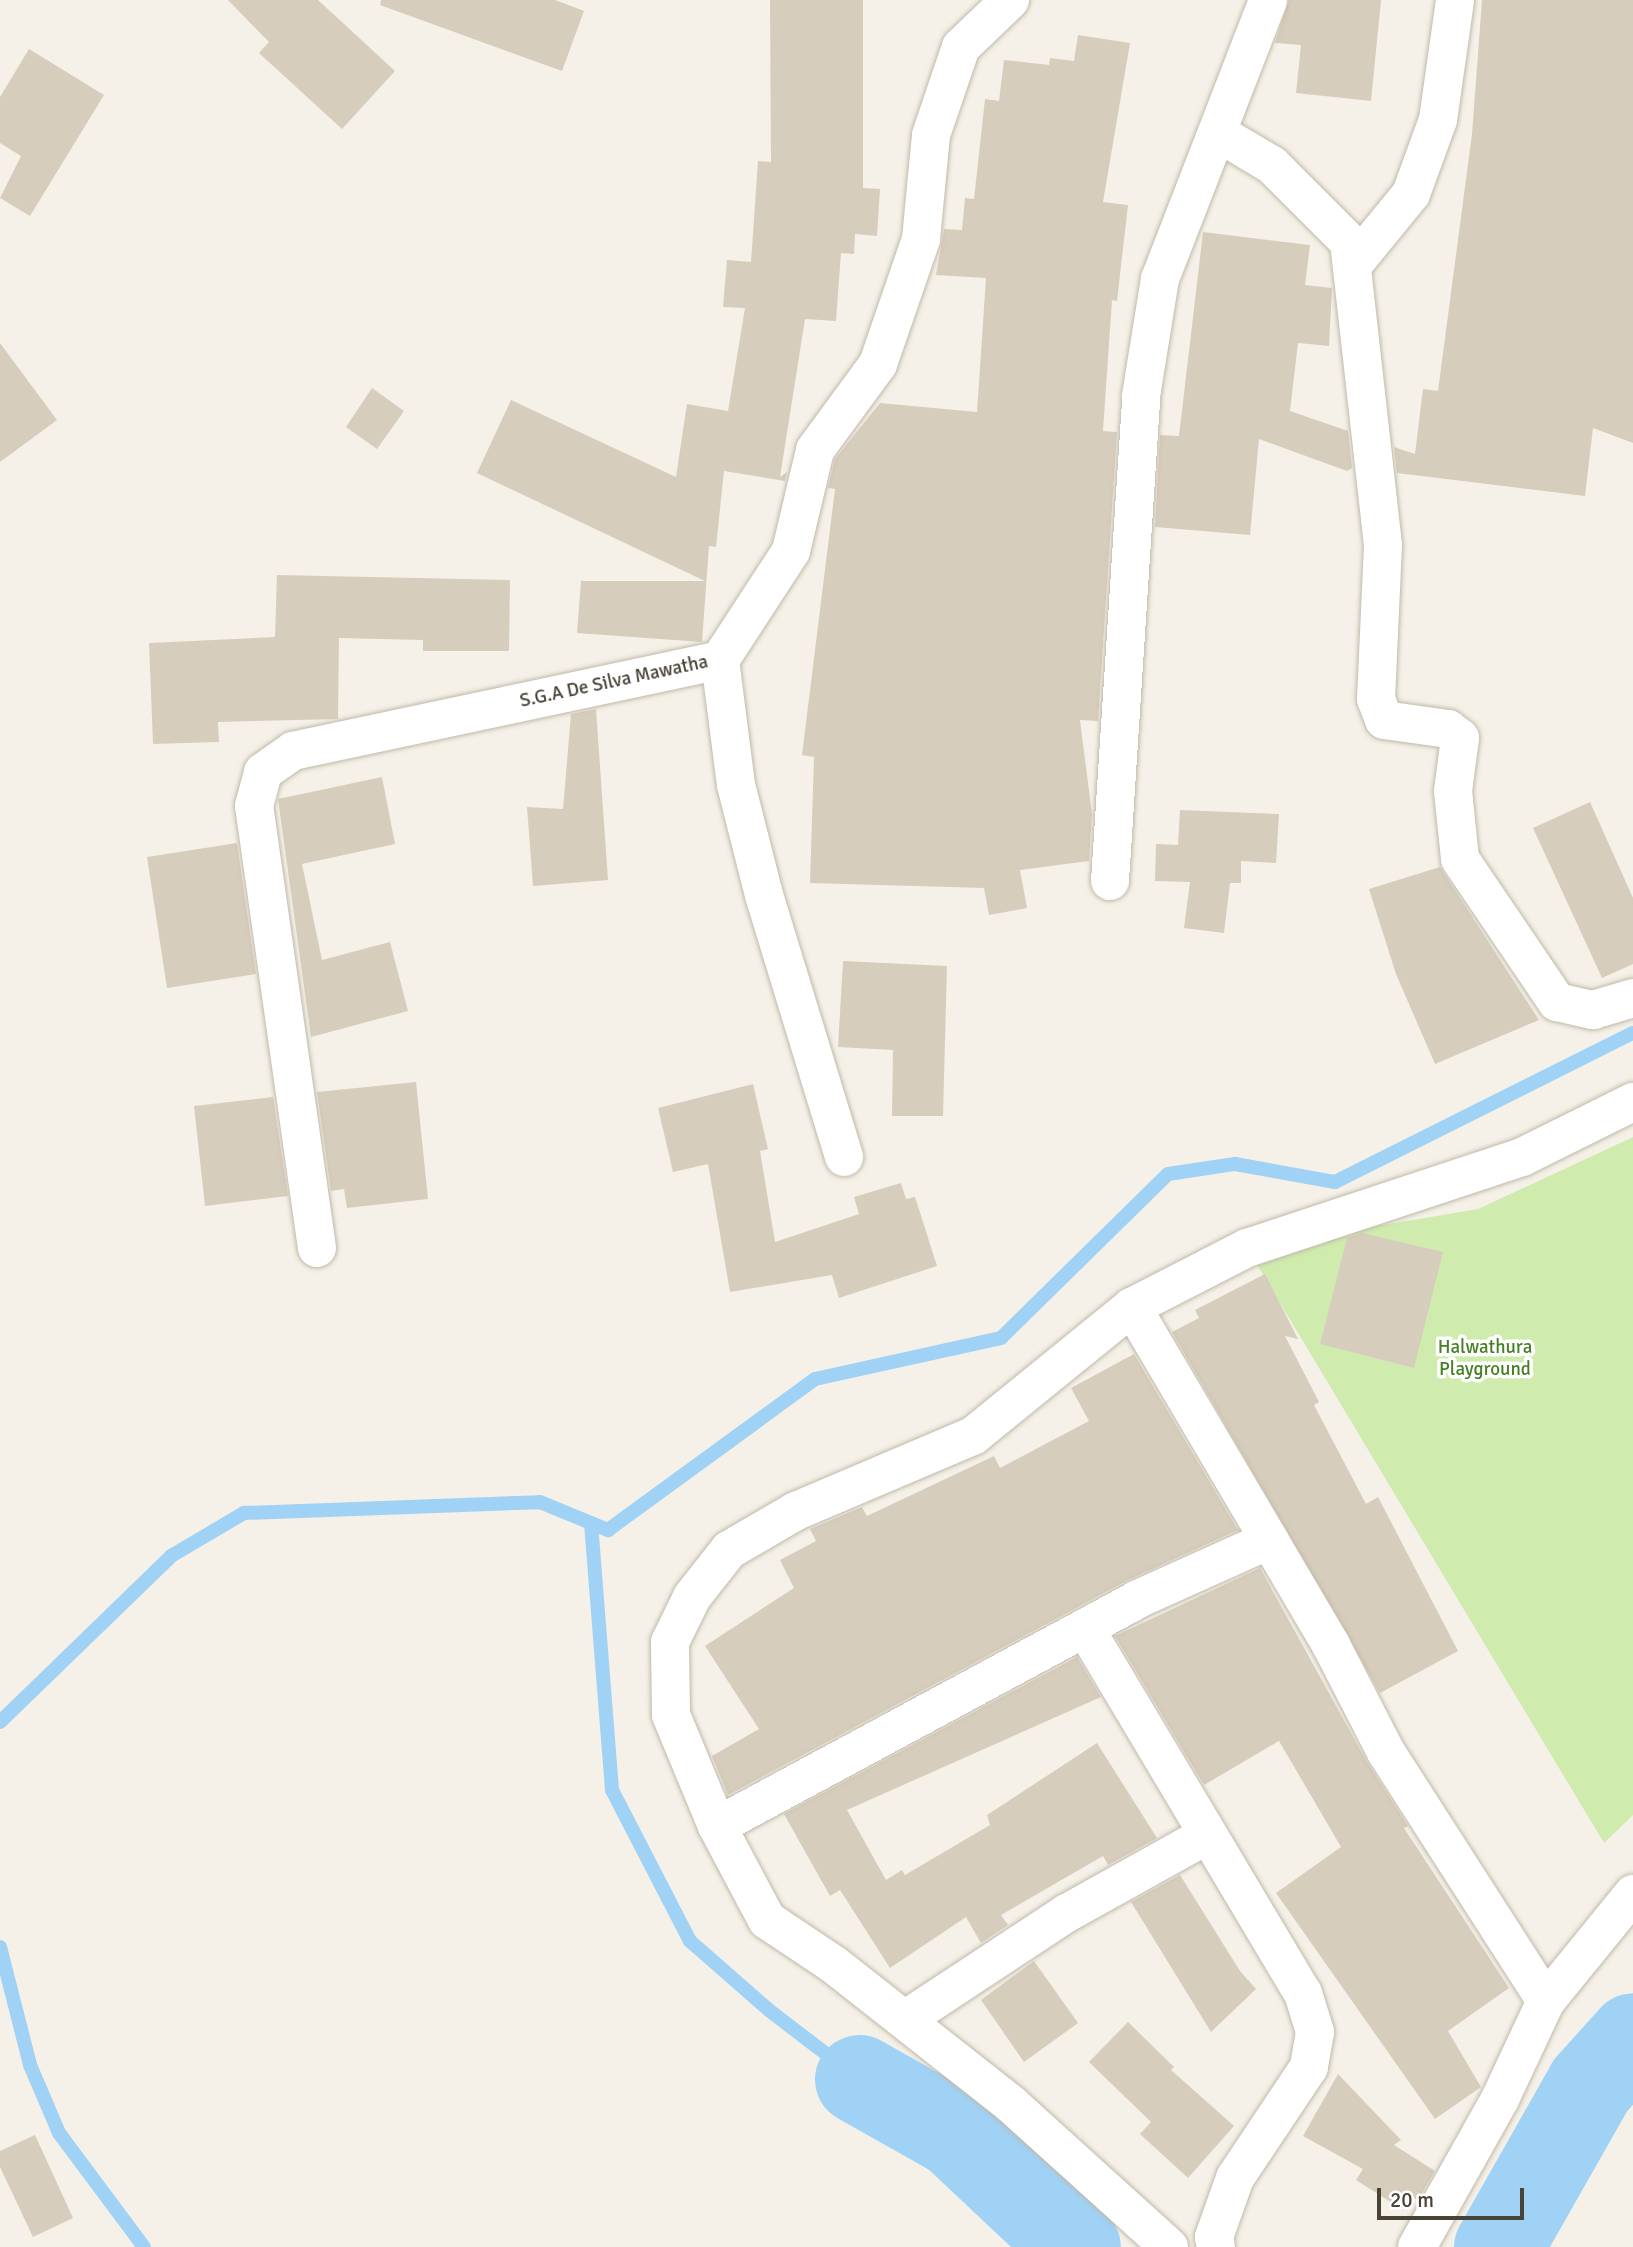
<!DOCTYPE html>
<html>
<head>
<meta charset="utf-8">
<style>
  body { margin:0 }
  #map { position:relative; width:1633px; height:2247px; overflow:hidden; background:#f5f1e8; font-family:Signika,sans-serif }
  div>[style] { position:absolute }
  .green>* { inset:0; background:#cfecae }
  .stream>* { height:14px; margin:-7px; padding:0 7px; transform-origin:7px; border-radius:7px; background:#a0d2f5 }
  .river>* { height:89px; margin:-44.5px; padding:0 44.5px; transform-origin:44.5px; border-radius:44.5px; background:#a0d2f5 }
  .building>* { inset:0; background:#d7cdbc }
  .roads { filter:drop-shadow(0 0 2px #c1b9a9) drop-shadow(0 0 2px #c1b9a9) }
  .minor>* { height:38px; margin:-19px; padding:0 19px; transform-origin:19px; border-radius:19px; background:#fff }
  span { translate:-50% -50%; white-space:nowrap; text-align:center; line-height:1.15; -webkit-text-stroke:7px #fff; paint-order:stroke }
  .street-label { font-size:19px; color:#494236 }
  .park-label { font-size:19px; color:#467f24 }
  .scale { position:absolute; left:1377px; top:2188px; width:147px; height:32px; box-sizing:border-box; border:4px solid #494236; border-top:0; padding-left:9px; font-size:21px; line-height:24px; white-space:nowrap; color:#494236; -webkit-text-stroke:5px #fff; paint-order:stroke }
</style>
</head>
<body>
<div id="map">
  <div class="green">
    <div style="clip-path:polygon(1633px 1137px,1633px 1815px,1604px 1843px,1247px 1248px,1478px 1209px)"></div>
  </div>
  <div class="stream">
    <div style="left:591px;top:1523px;width:268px;rotate:85.5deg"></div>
    <div style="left:612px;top:1790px;width:170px;rotate:62.7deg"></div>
    <div style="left:690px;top:1941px;width:106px;rotate:41.2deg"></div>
    <div style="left:770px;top:2011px;width:112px;rotate:37.4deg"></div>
    <div style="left:0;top:1722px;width:238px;rotate:-44.1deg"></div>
    <div style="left:171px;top:1556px;width:85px;rotate:-30.5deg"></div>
    <div style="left:244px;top:1513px;width:296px;rotate:-2.1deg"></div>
    <div style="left:540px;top:1502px;width:74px;rotate:22.4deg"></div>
    <div style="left:608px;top:1530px;width:256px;rotate:-36.1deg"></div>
    <div style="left:815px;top:1379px;width:190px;rotate:-12.4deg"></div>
    <div style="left:1001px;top:1338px;width:234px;rotate:-44.5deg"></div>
    <div style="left:1168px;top:1174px;width:68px;rotate:-8.5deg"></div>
    <div style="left:1235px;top:1164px;width:102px;rotate:10.2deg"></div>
    <div style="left:1335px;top:1182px;width:333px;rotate:-26.6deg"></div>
    <div style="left:0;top:1947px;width:122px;rotate:75.7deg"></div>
    <div style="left:30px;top:2065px;width:74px;rotate:66.9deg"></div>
    <div style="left:59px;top:2133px;width:142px;rotate:53.3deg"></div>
  </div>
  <div class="river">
    <div style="left:859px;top:2079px;width:110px;rotate:29.4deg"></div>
    <div style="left:955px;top:2133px;width:166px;rotate:43.3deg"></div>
    <div style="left:1498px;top:2247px;width:186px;rotate:-60.4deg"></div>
    <div style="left:1590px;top:2085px;width:64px;rotate:-48.1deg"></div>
  </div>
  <div class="building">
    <div style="clip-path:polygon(228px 0,318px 0,395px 71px,342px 129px,259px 53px,269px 42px)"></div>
    <div style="clip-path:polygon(381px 0,555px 0,584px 11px,562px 71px,380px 5px)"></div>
    <div style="clip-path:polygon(770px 0,863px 0,863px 188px,880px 189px,877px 236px,855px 234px,854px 254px,841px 253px,836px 321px,805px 319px,780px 477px,787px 472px,785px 481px,724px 471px,716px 547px,709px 546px,702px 642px,577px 633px,581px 581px,705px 581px,477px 473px,511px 400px,676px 477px,687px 404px,728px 411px,745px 308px,723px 307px,727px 260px,751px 262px,758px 161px,771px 162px)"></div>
    <div style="clip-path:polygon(1289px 0,1381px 0,1371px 101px,1296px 93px,1301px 45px,1275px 43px)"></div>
    <div style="clip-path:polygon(1482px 0,1633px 0,1633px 443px,1593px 428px,1585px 496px,1397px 473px,1394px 447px,1415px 454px,1423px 389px,1438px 391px,1472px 134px)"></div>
    <div style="clip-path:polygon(1078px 35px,1130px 43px,1103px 202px,1128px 205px,1117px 301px,1112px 300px,1103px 431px,1117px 432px,1098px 721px,1080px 720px,1092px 814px,1089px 861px,1020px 870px,1027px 908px,989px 915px,984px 888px,810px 883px,814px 757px,802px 755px,835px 489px,828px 488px,835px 459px,880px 403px,977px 412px,986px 278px,936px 275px,944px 229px,962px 230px,965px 198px,974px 199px,985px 99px,999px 101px,1004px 60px,1049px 65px,1050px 58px,1074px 61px)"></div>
    <div style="clip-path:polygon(29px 49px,104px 95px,30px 216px,0 198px,21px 156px,0 143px,0 97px)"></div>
    <div style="clip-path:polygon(1203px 232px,1310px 245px,1305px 285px,1332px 288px,1329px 346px,1298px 343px,1290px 411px,1348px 431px,1352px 468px,1347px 471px,1259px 439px,1250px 535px,1155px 527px,1160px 435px,1179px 436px)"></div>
    <div style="clip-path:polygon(0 343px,57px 420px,0 462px)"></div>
    <div style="clip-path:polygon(372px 388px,404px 411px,377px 449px,346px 427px)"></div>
    <div style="clip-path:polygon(277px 575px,510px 580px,509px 651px,423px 651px,423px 640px,339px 638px,338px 719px,218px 722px,219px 742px,153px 744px,149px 643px,275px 637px)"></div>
    <div style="clip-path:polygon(596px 709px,608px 880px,533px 886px,527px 807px,563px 809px,571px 714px)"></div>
    <div style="clip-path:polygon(382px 777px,395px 844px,302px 864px,322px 960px,390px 942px,408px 1011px,311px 1037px,278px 799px)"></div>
    <div style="clip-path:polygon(1590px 802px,1633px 898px,1633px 964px,1602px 978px,1533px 828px)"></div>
    <div style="clip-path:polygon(1180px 810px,1279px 814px,1276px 863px,1241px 861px,1241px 883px,1230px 883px,1224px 933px,1184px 928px,1190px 882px,1155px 881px,1156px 844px,1178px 845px)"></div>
    <div style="clip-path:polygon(237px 843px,256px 974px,167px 988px,147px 857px)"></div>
    <div style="clip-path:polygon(1440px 867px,1539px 1020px,1435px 1064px,1396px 974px,1369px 889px)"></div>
    <div style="clip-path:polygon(843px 961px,947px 966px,943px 1116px,892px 1116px,893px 1050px,838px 1047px)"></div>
    <div style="clip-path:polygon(416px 1082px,428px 1199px,347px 1208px,344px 1189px,331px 1191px,317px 1092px)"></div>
    <div style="clip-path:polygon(753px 1084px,768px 1149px,760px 1151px,775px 1242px,859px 1214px,854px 1197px,901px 1183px,906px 1199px,915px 1197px,937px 1266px,839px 1298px,832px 1275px,730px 1292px,708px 1164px,673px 1172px,658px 1108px)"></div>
    <div style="clip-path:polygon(273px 1097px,288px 1196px,205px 1206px,194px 1106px)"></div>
    <div style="clip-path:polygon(1362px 1233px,1443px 1252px,1414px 1368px,1320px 1344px,1347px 1238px)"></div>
    <div style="clip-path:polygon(1265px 1274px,1298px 1339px,1285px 1336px,1319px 1402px,1314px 1405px,1366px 1504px,1378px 1497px,1458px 1651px,1380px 1693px,1172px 1332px,1199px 1318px,1195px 1310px)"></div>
    <div style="clip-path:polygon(1134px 1354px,1238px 1530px,1128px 1580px,728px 1795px,712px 1756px,759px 1729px,705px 1646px,794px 1588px,780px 1560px,816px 1541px,810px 1529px,862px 1507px,867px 1516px,994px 1456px,1000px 1468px,1089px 1421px,1071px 1388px)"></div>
    <div style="clip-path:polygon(1260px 1568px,1367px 1762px,1408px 1826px,1404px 1828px,1509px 1988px,1448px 2031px,1481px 2087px,1435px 2119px,1276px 1893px,1341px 1847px,1279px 1741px,1204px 1785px,1115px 1636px)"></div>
    <div style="clip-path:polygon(1077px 1657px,1101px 1697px,847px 1810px,886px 1880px,902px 1870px,905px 1875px,990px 1825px,987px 1815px,1097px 1743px,1157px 1838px,1108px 1865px,1103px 1856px,1001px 1915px,1008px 1925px,981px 1943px,966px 1917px,890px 1968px,840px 1890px,830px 1896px,784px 1814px)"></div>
    <div style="clip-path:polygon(1180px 1875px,1240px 1971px,1256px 1989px,1211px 2032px,1131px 1902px)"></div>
    <div style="clip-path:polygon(1034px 1961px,1078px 2023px,1024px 2062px,981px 2000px)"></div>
    <div style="clip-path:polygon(1128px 2022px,1174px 2067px,1171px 2070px,1234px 2126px,1188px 2178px,1140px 2134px,1151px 2122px,1089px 2062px)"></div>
    <div style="clip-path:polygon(1338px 2074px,1401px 2140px,1394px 2145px,1435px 2171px,1418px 2200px,1408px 2195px,1400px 2208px,1356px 2180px,1363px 2169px,1303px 2136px)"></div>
    <div style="clip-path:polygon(35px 2135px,73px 2218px,33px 2237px,0 2167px,0 2151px)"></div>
  </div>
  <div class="roads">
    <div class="minor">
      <div style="left:1218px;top:133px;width:63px;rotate:30.7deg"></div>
      <div style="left:1272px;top:165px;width:109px;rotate:45deg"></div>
      <div style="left:1349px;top:242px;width:305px;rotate:83.6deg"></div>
      <div style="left:1383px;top:545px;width:154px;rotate:92.6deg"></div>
      <div style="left:1376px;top:699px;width:22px;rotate:69deg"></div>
      <div style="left:1384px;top:720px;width:65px;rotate:8deg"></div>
      <div style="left:1448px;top:729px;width:15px;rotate:37deg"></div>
      <div style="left:1460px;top:738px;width:53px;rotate:97.5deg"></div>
      <div style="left:1453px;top:791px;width:68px;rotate:84.1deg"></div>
      <div style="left:1460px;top:859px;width:173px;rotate:55.9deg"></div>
      <div style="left:1557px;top:1002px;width:37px;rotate:13deg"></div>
      <div style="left:1593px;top:1010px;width:42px;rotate:-16.7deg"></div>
      <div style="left:1352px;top:266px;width:93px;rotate:-50.7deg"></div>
      <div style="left:1411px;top:194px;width:79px;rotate:-70deg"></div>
      <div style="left:1438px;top:120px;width:121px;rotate:-81.9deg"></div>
      <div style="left:720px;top:660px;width:126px;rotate:82.7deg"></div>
      <div style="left:736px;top:785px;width:114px;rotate:75.7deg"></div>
      <div style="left:764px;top:895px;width:274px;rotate:73deg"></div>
      <div style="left:1110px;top:881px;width:486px;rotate:-86.3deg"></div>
      <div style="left:1141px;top:396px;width:119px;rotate:-80.8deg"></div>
      <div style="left:1160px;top:279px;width:299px;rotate:-68.8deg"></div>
      <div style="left:317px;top:1248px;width:446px;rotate:-98.1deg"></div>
      <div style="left:254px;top:806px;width:35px;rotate:-75deg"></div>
      <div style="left:263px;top:772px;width:37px;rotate:-35deg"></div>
      <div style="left:293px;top:751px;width:437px;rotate:-12deg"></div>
      <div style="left:720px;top:660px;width:130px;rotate:-56.9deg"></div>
      <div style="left:791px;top:551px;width:104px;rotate:-76.6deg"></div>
      <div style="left:815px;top:450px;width:107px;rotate:-53.8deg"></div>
      <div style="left:878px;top:364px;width:132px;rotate:-71deg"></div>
      <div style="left:921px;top:239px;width:104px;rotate:-84.5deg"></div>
      <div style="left:931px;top:135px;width:93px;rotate:-71.2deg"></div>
      <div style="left:961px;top:47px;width:68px;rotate:-43.8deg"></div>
      <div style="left:1132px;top:1307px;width:392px;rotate:59.5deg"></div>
      <div style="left:1331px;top:1645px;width:120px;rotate:62.8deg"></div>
      <div style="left:1386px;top:1752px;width:296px;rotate:57.3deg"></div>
      <div style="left:1085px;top:1628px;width:425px;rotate:59.2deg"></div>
      <div style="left:1303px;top:1993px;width:41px;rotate:72.9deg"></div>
      <div style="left:1315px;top:2032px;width:36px;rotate:100deg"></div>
      <div style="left:1309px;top:2067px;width:133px;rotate:123.7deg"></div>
      <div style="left:1235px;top:2178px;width:63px;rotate:109.6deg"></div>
      <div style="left:1214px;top:2237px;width:10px;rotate:79deg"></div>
      <div style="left:717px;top:1826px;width:478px;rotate:-28.3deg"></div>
      <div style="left:1138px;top:1599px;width:144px;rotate:-24.2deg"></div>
      <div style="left:906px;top:2019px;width:193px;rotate:-33.4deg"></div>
      <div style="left:1067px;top:1913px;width:160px;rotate:-29.1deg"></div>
      <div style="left:1169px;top:2247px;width:213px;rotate:-137.9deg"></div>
      <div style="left:1011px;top:2104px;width:226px;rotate:-141.8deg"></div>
      <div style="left:833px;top:1964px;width:79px;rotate:-146.3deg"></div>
      <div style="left:767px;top:1920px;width:106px;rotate:-118deg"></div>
      <div style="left:717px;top:1826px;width:120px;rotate:-112.5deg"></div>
      <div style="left:671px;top:1715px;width:73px;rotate:-90.8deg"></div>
      <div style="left:670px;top:1642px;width:50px;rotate:-63.9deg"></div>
      <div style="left:692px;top:1597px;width:60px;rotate:-51.8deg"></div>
      <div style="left:729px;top:1550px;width:78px;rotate:-30.2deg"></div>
      <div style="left:796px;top:1511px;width:192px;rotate:-23deg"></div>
      <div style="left:973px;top:1436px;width:205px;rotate:-39.1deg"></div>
      <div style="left:1132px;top:1307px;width:129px;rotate:-27.2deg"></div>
      <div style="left:1247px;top:1248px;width:290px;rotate:-18.3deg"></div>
      <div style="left:1522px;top:1157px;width:124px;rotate:-26.4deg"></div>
      <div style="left:1417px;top:2247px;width:170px;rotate:-60.7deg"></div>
      <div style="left:1500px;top:2099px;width:108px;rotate:-64.9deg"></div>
      <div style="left:1546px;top:2001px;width:138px;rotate:-50.9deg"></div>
    </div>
  </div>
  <div class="street-label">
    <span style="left:614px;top:682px;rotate:-12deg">S.G.A De Silva Mawatha</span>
  </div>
  <div class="park-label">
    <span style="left:1485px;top:1359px">Halwathura<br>Playground</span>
  </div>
  <div class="scale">20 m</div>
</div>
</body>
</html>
